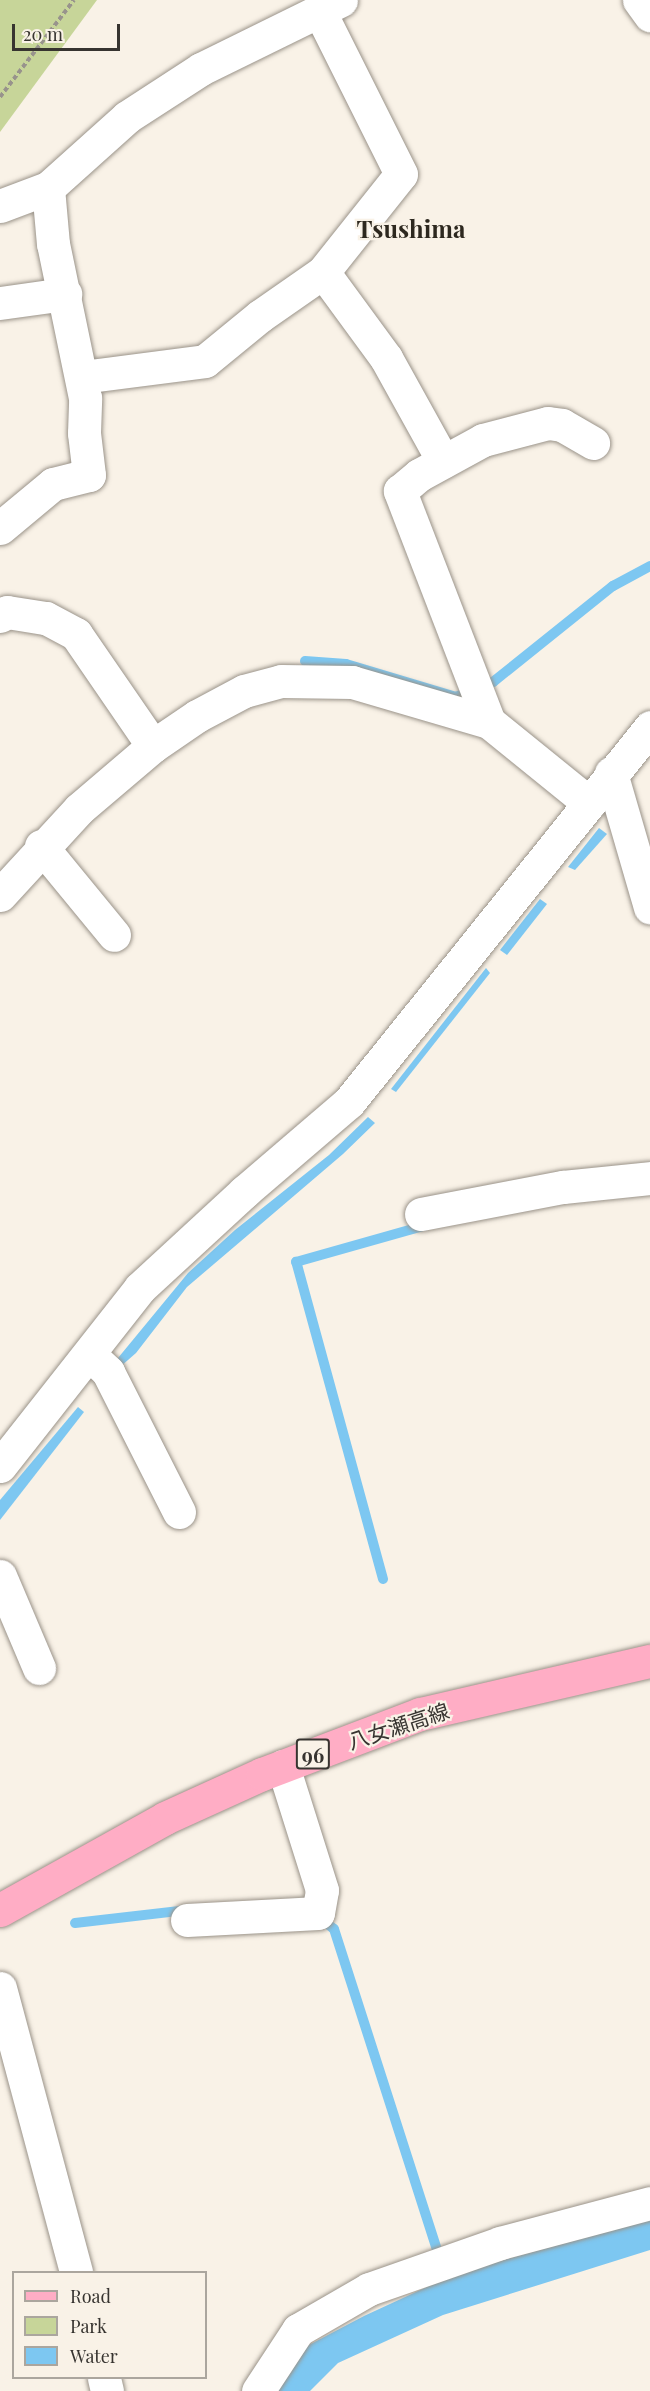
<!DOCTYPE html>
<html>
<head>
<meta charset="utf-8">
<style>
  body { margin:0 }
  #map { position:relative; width:650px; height:2391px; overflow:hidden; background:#f9f2e7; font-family:"Playfair Display","Noto Sans JP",serif }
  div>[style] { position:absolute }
  .green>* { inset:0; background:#c7d599 }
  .water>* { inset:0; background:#7dc7f1 }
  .stream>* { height:10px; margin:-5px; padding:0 5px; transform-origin:5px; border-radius:5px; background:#7dc7f1 }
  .path>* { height:4px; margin-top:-2px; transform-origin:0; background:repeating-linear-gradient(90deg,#98938c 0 4.5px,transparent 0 7.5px) }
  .roads { filter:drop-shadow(0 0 2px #9a9389) drop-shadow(0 0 2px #9a9389) }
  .minor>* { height:33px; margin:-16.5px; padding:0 16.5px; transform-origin:16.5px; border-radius:16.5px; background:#fff }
  .major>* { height:33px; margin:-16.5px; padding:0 16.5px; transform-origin:16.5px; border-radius:16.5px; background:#ffadc5 }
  span { translate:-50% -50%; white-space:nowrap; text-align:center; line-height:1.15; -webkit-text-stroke:4.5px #f9f2e7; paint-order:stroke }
  .shield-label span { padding:2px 4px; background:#f9f2e7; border:2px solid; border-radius:4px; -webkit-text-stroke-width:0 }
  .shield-label { font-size:20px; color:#373430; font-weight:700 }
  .street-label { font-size:21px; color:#373430 }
  .quarter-label { font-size:24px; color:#2d281f; font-weight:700 }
  .legend { position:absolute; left:12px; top:2271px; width:195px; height:108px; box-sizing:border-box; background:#f9f2e7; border:2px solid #aba69e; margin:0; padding:8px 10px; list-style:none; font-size:18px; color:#373430 }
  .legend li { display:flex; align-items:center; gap:12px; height:30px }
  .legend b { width:30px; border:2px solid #aba69e }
  .scale { position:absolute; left:12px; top:24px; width:108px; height:27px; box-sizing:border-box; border:3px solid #373430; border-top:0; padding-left:8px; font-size:18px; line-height:21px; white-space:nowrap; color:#373430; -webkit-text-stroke:4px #f9f2e7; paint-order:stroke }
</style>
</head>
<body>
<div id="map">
  <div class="green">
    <div style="clip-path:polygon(0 0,97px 0,0 132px)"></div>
  </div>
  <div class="water">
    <div style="clip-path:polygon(599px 828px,607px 834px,575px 870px,568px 867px)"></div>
    <div style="clip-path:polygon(540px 899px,547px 904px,507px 955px,500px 950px)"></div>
    <div style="clip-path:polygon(486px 968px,490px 973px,396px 1092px,391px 1089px)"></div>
    <div style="clip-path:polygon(368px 1117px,375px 1123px,343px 1154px,187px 1287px,136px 1353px,120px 1367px,118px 1358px,188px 1273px,235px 1230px,329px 1155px)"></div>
    <div style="clip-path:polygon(78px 1407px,84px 1412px,0 1520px,0 1500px)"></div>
    <div style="clip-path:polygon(650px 2219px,650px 2250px,443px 2315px,338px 2363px,310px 2391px,276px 2391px,307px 2346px,364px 2316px,457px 2273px)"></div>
  </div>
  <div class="stream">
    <div style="left:305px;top:661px;width:41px;rotate:4.2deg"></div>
    <div style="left:346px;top:664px;width:115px;rotate:16.7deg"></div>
    <div style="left:456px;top:697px;width:40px;rotate:-22deg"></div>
    <div style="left:493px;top:682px;width:154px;rotate:-38.7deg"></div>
    <div style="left:613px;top:586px;width:42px;rotate:-28.4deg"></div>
    <div style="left:383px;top:1579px;width:329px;rotate:-105.3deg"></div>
    <div style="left:296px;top:1262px;width:136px;rotate:-15.8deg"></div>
    <div style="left:319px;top:1917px;width:19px;rotate:39deg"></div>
    <div style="left:334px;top:1929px;width:350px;rotate:72.2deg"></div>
    <div style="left:75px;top:1923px;width:114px;rotate:-6.6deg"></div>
  </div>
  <div class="path">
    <div style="left:0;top:97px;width:122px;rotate:-52.7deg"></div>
  </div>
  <div class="roads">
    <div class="minor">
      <div style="left:639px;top:0;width:19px;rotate:54deg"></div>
      <div style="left:0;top:206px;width:51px;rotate:-20.6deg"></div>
      <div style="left:323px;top:272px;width:107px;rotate:53.8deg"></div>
      <div style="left:386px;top:358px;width:118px;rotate:61deg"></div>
      <div style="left:0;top:303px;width:66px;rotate:-7.9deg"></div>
      <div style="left:82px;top:377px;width:124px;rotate:-7.4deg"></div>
      <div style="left:205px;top:361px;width:71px;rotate:-39.3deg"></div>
      <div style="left:260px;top:316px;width:77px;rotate:-34.9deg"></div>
      <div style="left:323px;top:272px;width:125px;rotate:-51.5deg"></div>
      <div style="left:401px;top:174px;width:181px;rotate:-116.6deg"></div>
      <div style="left:0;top:528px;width:69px;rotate:-39.7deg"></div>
      <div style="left:53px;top:484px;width:37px;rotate:-14deg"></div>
      <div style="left:89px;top:475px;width:42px;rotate:-96.8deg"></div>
      <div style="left:84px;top:433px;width:35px;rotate:-88deg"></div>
      <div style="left:85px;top:398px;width:157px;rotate:-101.7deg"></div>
      <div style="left:53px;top:244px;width:56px;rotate:-95.1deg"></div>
      <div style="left:48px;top:188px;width:106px;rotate:-41.9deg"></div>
      <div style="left:127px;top:117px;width:88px;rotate:-33deg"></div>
      <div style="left:201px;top:69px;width:156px;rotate:-26.2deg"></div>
      <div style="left:0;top:616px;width:8px;rotate:-30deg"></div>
      <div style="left:7px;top:612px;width:39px;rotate:9deg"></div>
      <div style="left:46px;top:618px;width:34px;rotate:28deg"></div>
      <div style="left:76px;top:634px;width:136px;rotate:55.5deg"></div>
      <div style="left:153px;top:746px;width:53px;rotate:-34.3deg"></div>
      <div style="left:197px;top:716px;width:53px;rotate:-28deg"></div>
      <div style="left:244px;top:691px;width:38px;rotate:-15deg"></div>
      <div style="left:281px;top:681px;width:71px;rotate:0.8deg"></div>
      <div style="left:352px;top:682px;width:143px;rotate:16.3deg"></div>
      <div style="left:489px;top:722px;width:129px;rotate:39deg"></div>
      <div style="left:489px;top:722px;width:248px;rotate:-111.1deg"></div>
      <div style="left:400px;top:491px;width:25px;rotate:-40deg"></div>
      <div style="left:419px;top:475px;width:73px;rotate:-28.7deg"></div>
      <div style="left:483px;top:440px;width:67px;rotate:-14.7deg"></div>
      <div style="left:548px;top:423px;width:14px;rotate:8deg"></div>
      <div style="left:562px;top:425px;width:36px;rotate:30deg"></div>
      <div style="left:611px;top:773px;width:140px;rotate:73.8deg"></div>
      <div style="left:41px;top:846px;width:115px;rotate:50.6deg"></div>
      <div style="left:0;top:895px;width:117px;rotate:-47.4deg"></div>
      <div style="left:79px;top:809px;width:97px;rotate:-40.4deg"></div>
      <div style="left:421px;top:1214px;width:145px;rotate:-10.8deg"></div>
      <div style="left:563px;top:1187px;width:87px;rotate:-5.9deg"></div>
      <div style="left:90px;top:1355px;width:25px;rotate:43deg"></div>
      <div style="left:108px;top:1372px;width:157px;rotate:63.1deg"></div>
      <div style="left:0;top:1466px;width:226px;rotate:-51.8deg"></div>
      <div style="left:140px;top:1288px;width:142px;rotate:-42.7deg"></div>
      <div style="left:244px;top:1192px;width:138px;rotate:-40.6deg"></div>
      <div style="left:349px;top:1102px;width:481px;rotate:-51.2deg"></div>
      <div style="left:0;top:1576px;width:100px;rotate:67deg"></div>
      <div style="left:187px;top:1920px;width:131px;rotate:-3.1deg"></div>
      <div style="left:318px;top:1913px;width:23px;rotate:-80deg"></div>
      <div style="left:322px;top:1890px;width:130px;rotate:-107.5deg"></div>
      <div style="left:0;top:1988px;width:294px;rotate:75deg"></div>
      <div style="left:104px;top:2378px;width:13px;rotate:77deg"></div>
      <div style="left:258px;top:2391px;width:73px;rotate:-56.7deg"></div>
      <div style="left:298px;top:2330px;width:82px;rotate:-30deg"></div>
      <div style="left:369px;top:2289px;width:139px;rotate:-19.3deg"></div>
      <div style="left:500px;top:2243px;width:155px;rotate:-14.9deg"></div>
    </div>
    <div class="major">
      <div style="left:0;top:1910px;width:189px;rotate:-29.1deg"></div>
      <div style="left:165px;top:1818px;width:107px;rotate:-24.4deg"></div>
      <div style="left:262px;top:1774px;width:169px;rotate:-20.8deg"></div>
      <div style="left:420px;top:1714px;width:236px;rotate:-13deg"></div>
    </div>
  </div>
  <div class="shield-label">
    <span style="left:313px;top:1754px">96</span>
  </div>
  <div class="street-label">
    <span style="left:398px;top:1725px;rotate:-18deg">八女瀬高線</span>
  </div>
  <div class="quarter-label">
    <span style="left:411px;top:229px">Tsushima</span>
  </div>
  <ul class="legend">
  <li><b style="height:8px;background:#ffadc5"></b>Road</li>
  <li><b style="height:16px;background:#c7d599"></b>Park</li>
  <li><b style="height:16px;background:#7dc7f1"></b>Water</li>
  </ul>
  <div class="scale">20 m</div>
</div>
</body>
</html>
